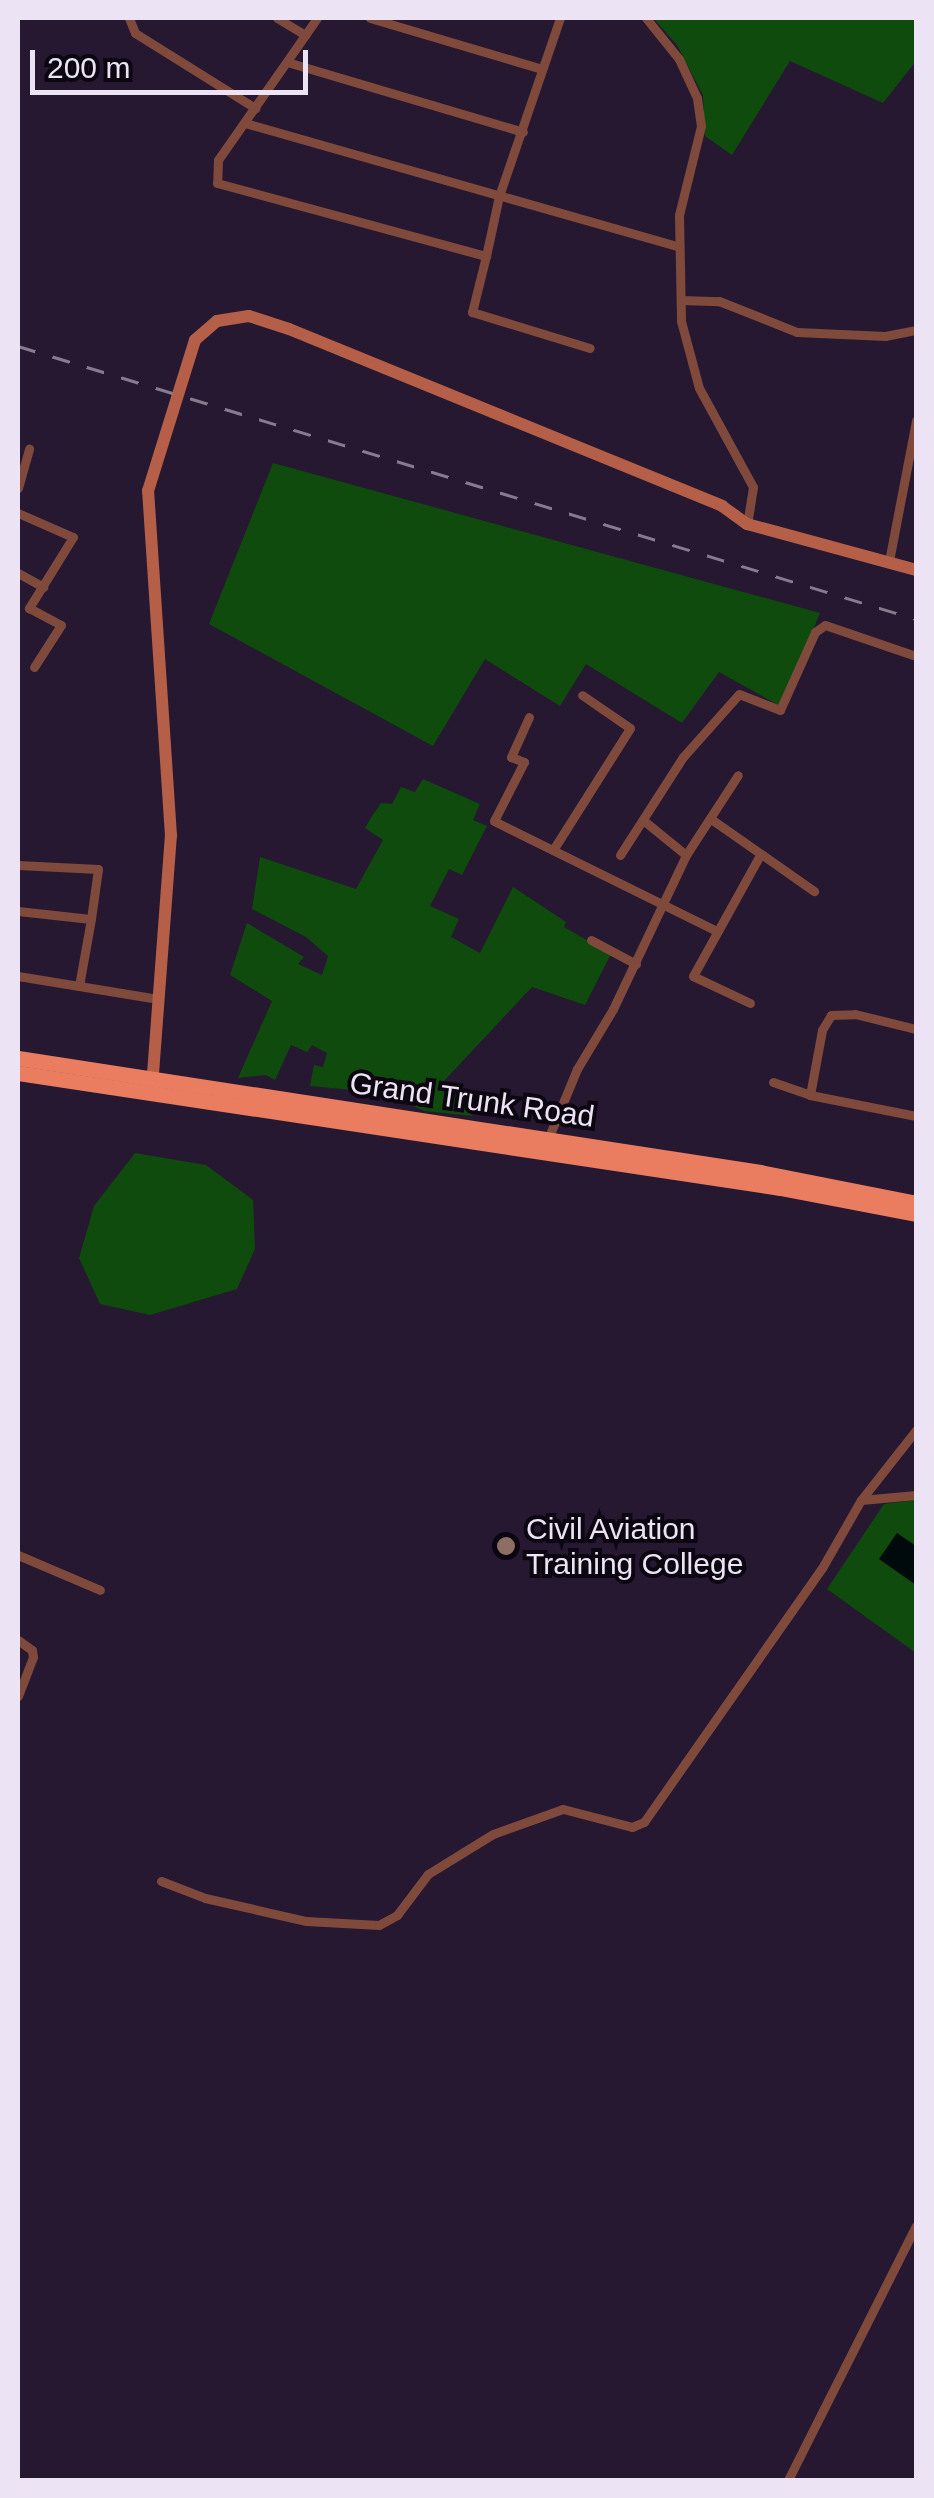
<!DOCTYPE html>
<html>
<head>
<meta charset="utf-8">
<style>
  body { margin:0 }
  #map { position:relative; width:934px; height:2498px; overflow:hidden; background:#261831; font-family:Arial,sans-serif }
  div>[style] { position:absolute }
  .green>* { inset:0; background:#0f4b0d }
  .water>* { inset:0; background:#000a0c }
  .minor>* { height:9px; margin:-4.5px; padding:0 4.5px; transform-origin:4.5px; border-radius:4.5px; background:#7f493b }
  .secondary>* { height:12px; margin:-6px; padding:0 6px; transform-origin:6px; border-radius:6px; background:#b55f48 }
  .trunk>* { height:15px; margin:-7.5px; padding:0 7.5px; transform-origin:7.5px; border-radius:7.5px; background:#ea7c60 }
  .rail>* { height:2.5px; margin-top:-1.25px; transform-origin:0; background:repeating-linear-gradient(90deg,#877b90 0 18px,transparent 0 36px) }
  .dots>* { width:28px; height:28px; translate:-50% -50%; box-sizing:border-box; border:5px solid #0c0611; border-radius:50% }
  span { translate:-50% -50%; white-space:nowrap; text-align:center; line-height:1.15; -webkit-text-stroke:8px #0c0611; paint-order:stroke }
  .street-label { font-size:30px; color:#ece3f4 }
  .poi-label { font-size:30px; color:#ece3f4 }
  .left { translate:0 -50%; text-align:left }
  .frame { position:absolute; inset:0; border:20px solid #ece3f4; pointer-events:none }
  .scale { position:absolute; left:30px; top:50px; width:278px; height:45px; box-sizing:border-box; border:5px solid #ece3f4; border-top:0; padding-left:12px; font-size:30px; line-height:35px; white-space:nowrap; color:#ece3f4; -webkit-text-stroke:8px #0c0611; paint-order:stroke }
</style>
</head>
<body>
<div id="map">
  <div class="green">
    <div style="clip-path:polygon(653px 18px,916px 18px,916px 61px,883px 103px,790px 61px,732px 155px,705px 136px,703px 95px,677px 45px)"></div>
    <div style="clip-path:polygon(273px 463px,820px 613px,782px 707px,719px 672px,682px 723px,586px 664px,560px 706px,485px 659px,433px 746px,209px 624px)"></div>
    <div style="clip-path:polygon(423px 779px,480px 804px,473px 820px,487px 826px,462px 875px,449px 869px,430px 906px,459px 919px,451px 937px,480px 953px,513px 887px,566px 922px,564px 927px,611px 954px,585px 1005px,532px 987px,443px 1082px,473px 1116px,424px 1111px,385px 1093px,310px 1086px,314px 1065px,323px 1067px,327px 1053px,312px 1045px,307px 1052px,291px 1045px,275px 1080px,266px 1075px,238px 1078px,272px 1001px,230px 975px,247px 923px,304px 957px,298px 964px,322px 975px,328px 956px,306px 937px,252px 909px,260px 857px,356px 889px,383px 840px,365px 828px,372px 816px,381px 803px,392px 804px,401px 787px,415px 792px)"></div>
    <div style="clip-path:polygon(135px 1153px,206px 1165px,253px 1200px,255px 1249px,237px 1289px,150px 1315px,100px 1304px,79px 1258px,94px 1206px)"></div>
    <div style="clip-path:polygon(916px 1500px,916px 1653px,827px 1589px,884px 1504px)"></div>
  </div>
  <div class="water">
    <div style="clip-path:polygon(897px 1533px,916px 1546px,916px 1585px,879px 1559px)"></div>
  </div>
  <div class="minor">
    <div style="left:129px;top:18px;width:16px;rotate:68deg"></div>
    <div style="left:135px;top:33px;width:142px;rotate:32deg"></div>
    <div style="left:277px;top:18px;width:33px;rotate:31deg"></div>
    <div style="left:317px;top:18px;width:173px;rotate:124.9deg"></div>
    <div style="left:218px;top:160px;width:23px;rotate:92deg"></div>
    <div style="left:217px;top:183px;width:279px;rotate:15.2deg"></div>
    <div style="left:486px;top:256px;width:61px;rotate:-77.8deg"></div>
    <div style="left:499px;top:196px;width:188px;rotate:-71.1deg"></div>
    <div style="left:370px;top:18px;width:179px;rotate:16.5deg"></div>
    <div style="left:646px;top:18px;width:53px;rotate:51.2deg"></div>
    <div style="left:679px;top:59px;width:43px;rotate:65.2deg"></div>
    <div style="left:697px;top:98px;width:28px;rotate:82deg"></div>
    <div style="left:701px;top:126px;width:92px;rotate:103.9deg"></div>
    <div style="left:679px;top:215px;width:106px;rotate:88.9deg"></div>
    <div style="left:681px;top:321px;width:69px;rotate:75deg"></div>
    <div style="left:699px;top:388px;width:113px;rotate:61.4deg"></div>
    <div style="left:753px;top:487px;width:37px;rotate:99deg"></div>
    <div style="left:287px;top:62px;width:246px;rotate:16.5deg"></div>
    <div style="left:245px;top:123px;width:449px;rotate:15.9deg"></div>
    <div style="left:486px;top:256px;width:58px;rotate:104deg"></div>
    <div style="left:472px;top:312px;width:123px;rotate:17deg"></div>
    <div style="left:681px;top:300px;width:38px;rotate:2deg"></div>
    <div style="left:719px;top:301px;width:84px;rotate:21.7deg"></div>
    <div style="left:797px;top:332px;width:88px;rotate:2.6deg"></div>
    <div style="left:885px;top:336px;width:32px;rotate:-11deg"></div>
    <div style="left:18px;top:488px;width:41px;rotate:-74.2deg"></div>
    <div style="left:18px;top:513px;width:60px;rotate:23.6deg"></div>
    <div style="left:73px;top:537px;width:84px;rotate:121.8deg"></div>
    <div style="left:29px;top:608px;width:36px;rotate:28deg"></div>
    <div style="left:61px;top:625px;width:50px;rotate:122.7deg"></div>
    <div style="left:889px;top:561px;width:143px;rotate:-79.1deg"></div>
    <div style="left:18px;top:573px;width:29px;rotate:29deg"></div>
    <div style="left:529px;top:717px;width:44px;rotate:114.2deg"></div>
    <div style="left:511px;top:757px;width:14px;rotate:21deg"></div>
    <div style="left:524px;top:762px;width:66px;rotate:117deg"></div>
    <div style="left:494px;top:821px;width:249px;rotate:26.3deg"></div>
    <div style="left:711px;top:819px;width:126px;rotate:35deg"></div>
    <div style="left:643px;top:820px;width:55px;rotate:39.1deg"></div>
    <div style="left:553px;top:850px;width:144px;rotate:-57.7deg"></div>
    <div style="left:630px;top:728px;width:58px;rotate:-145.5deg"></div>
    <div style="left:620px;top:855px;width:117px;rotate:-57.3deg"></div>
    <div style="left:683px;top:757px;width:84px;rotate:-48.4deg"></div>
    <div style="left:739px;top:694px;width:44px;rotate:21.3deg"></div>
    <div style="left:780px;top:710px;width:85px;rotate:-65.8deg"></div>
    <div style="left:815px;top:632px;width:12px;rotate:-35deg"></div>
    <div style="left:825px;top:625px;width:96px;rotate:18.8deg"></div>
    <div style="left:18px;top:865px;width:80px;rotate:2.9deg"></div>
    <div style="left:98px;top:869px;width:50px;rotate:98deg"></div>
    <div style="left:18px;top:911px;width:73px;rotate:6.3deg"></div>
    <div style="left:91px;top:919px;width:68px;rotate:100.2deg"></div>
    <div style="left:591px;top:940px;width:51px;rotate:28.1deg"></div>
    <div style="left:18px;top:976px;width:142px;rotate:9.3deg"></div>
    <div style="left:750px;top:1003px;width:63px;rotate:-154.7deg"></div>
    <div style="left:693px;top:976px;width:138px;rotate:-61deg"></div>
    <div style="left:773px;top:1082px;width:39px;rotate:19deg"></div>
    <div style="left:810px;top:1095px;width:108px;rotate:11.2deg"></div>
    <div style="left:810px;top:1095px;width:66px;rotate:-79.5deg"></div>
    <div style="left:822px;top:1030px;width:17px;rotate:-59deg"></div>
    <div style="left:831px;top:1015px;width:24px;rotate:-2deg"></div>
    <div style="left:855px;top:1014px;width:63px;rotate:13.8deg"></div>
    <div style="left:548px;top:1139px;width:76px;rotate:-67.5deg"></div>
    <div style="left:577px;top:1069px;width:70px;rotate:-59deg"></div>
    <div style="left:613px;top:1009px;width:170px;rotate:-64.6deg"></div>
    <div style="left:686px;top:855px;width:95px;rotate:-57deg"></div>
    <div style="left:861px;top:1500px;width:55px;rotate:-5.2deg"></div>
    <div style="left:18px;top:1555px;width:89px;rotate:23.1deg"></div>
    <div style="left:18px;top:1640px;width:17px;rotate:36deg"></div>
    <div style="left:32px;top:1650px;width:7px;rotate:82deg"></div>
    <div style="left:33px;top:1657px;width:42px;rotate:111deg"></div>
    <div style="left:161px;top:1881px;width:47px;rotate:21.1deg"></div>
    <div style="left:205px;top:1898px;width:104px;rotate:12.8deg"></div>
    <div style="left:306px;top:1921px;width:73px;rotate:3.1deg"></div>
    <div style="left:379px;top:1925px;width:21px;rotate:-29deg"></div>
    <div style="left:397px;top:1915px;width:51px;rotate:-52.9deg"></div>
    <div style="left:428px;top:1874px;width:76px;rotate:-31.6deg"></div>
    <div style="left:493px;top:1834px;width:74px;rotate:-19.7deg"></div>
    <div style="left:563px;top:1809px;width:71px;rotate:14.6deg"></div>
    <div style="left:632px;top:1827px;width:13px;rotate:-23deg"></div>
    <div style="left:644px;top:1822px;width:310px;rotate:-55deg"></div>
    <div style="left:822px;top:1568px;width:78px;rotate:-60.2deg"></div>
    <div style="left:861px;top:1500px;width:89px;rotate:-51.8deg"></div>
    <div style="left:788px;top:2480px;width:284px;rotate:-63.3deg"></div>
  </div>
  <div class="secondary">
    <div style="left:152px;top:1087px;width:252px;rotate:-85.7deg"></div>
    <div style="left:171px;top:836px;width:346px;rotate:-93.8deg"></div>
    <div style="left:148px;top:491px;width:158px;rotate:-72.7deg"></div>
    <div style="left:195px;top:340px;width:29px;rotate:-41deg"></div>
    <div style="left:217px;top:321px;width:32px;rotate:-9deg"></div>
    <div style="left:249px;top:316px;width:42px;rotate:18deg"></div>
    <div style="left:289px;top:329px;width:468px;rotate:22.2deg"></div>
    <div style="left:722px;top:506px;width:31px;rotate:36deg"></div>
    <div style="left:747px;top:524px;width:175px;rotate:15.2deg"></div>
  </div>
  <div class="trunk">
    <div style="left:18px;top:1058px;width:751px;rotate:8.73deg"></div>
    <div style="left:760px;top:1172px;width:159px;rotate:11.2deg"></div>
    <div style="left:18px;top:1073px;width:771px;rotate:8.58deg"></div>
    <div style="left:780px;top:1188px;width:138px;rotate:10.8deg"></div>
  </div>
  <div class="rail">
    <div style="left:18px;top:346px;width:939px;rotate:16.91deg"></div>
  </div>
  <div class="dots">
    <div style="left:506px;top:1546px;background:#8d6e63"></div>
  </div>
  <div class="street-label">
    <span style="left:472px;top:1100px;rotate:8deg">Grand Trunk Road</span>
  </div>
  <div class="poi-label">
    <span class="left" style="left:526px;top:1546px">Civil Aviation<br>Training College</span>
  </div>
  <div class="frame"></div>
  <div class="scale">200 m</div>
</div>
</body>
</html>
